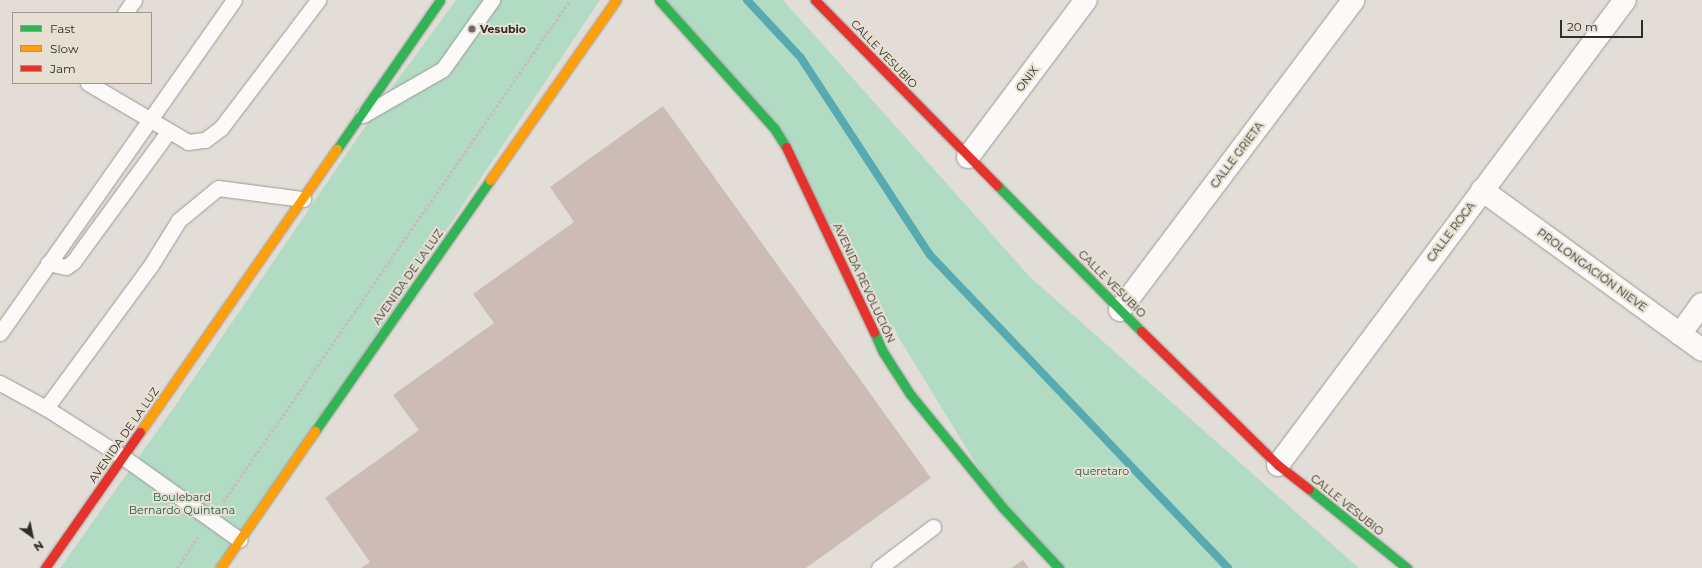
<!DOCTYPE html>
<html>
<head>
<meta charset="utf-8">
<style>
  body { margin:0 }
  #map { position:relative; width:1702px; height:568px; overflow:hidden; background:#e2ded7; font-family:Montserrat,sans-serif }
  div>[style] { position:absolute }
  .green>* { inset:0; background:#b2dbc4 }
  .stream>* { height:8px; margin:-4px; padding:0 4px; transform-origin:4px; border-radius:4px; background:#57aab0 }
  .building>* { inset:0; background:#cdbcb5 }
  .path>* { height:2.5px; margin-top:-1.25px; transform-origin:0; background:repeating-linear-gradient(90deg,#c2c0bd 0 3px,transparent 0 5px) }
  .roads { filter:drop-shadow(0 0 1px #9c9994) drop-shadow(0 0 1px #9c9994) }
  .lane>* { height:15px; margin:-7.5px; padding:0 7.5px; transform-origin:7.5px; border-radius:7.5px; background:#fbfaf9 }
  .street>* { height:22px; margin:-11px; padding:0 11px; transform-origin:11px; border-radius:11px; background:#fbfaf9 }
  .fast>* { height:9px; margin:-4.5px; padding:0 4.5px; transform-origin:4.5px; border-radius:4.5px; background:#30b455 }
  .slow>* { height:9px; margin:-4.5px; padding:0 4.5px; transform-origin:4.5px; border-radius:4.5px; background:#ff9f0a }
  .jam>* { height:9px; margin:-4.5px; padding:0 4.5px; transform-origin:4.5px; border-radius:4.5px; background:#e5322d }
  .dots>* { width:11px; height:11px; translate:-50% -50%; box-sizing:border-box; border:2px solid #e6dfd2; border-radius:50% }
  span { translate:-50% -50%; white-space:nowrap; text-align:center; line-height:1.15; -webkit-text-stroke:4px #e6dfd2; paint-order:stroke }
  .poi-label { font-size:11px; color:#302d28; font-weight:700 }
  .left { translate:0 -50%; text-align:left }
  .street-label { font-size:11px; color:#302d28 }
  .park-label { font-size:11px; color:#216047 }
  .legend { position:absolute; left:12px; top:12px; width:140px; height:72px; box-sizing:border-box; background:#e6dfd2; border:1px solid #9d988e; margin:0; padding:5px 7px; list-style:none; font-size:12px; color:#302d28 }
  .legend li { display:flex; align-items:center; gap:8px; height:20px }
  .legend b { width:20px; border:1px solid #9d988e }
  .north { position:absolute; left:12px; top:516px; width:40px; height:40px; -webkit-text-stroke:3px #e6dfd2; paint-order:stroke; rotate:147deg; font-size:11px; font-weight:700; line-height:16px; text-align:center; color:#302d28 }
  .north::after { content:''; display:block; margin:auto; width:14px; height:18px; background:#302d28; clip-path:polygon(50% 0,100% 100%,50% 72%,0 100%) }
  .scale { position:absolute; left:1560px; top:20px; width:83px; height:18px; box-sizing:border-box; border:2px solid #302d28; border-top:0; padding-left:5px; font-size:12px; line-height:14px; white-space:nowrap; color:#302d28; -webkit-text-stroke:3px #e6dfd2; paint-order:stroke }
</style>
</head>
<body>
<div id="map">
  <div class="green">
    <div style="clip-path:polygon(456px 0,600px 0,364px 353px,215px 568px,60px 568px,177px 403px,390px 90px)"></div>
    <div style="clip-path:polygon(660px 0,783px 0,1030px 277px,1359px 568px,1058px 568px,1003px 508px,763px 116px)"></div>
  </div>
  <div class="stream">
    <div style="left:747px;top:0;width:79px;rotate:47deg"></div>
    <div style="left:801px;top:58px;width:235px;rotate:56.8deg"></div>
    <div style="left:930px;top:255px;width:432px;rotate:46.4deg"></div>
  </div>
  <div class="building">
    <div style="clip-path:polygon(663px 106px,931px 478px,806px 568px,361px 568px,370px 562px,325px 498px,419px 430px,393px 395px,494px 323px,473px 294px,574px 222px,550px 187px)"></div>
    <div style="clip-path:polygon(1023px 560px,1029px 568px,1011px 568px)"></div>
  </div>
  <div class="path">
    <div style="left:223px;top:502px;width:610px;rotate:-55.35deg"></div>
    <div style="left:177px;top:568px;width:37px;rotate:-56deg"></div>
  </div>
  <div class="roads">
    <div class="lane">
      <div style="left:125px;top:13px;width:16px;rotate:-55deg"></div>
      <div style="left:88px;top:83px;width:116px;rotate:30.5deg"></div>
      <div style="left:188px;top:142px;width:17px;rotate:-7deg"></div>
      <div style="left:205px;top:140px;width:20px;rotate:-37deg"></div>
      <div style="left:221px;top:128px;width:161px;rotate:-52.8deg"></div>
      <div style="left:363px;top:115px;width:92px;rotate:-29.9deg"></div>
      <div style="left:443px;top:69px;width:85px;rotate:-54.6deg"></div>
      <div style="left:48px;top:263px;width:18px;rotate:13deg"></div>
      <div style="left:66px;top:267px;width:9px;rotate:-36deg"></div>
      <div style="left:73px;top:262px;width:162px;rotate:-53.8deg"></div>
      <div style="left:0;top:333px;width:407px;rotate:-54.9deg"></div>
      <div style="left:0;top:383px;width:52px;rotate:28.5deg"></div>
      <div style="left:46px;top:408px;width:91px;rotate:32.5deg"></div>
      <div style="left:123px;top:457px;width:143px;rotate:35.4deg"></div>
      <div style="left:46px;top:408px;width:177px;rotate:-53.7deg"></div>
      <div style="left:151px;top:265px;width:53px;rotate:-58.1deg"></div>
      <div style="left:179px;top:220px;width:50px;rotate:-39.4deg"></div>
      <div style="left:218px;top:188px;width:86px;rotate:7.4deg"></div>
      <div style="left:879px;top:568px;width:68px;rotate:-37.2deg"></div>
    </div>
    <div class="street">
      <div style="left:968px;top:157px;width:196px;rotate:-53.1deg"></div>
      <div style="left:1482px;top:190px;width:272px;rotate:36deg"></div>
      <div style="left:1120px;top:310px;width:388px;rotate:-53deg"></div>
      <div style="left:1680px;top:334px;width:37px;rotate:-54deg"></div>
      <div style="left:1278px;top:465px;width:580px;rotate:-53.27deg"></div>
    </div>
    <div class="fast">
      <div style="left:659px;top:0;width:172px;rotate:48.1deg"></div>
      <div style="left:774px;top:128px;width:22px;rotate:58deg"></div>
      <div style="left:337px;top:149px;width:181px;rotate:-55.3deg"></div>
      <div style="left:997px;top:185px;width:205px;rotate:45.4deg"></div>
      <div style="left:874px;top:332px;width:22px;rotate:66deg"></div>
      <div style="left:883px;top:352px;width:50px;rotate:57.3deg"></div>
      <div style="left:910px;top:394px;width:147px;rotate:50.8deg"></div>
      <div style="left:1003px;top:508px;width:82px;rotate:47deg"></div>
      <div style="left:315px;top:431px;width:306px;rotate:-55.1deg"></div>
      <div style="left:1309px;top:489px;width:126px;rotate:38.9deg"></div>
    </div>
    <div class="slow">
      <div style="left:490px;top:180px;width:220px;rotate:-55deg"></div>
      <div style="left:140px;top:432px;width:345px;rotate:-55.2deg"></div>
      <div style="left:220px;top:568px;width:167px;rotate:-55.3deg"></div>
    </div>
    <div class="jam">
      <div style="left:815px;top:0;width:260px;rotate:45.5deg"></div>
      <div style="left:786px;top:147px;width:205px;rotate:64.6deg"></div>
      <div style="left:1141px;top:331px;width:192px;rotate:44.4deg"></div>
      <div style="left:1278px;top:465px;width:39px;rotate:38deg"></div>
      <div style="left:45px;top:568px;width:166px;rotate:-55.1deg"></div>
    </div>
  </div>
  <div class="dots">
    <div style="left:472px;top:29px;background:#6e6b65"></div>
  </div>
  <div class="poi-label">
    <span class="left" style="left:480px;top:29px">Vesubio</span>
  </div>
  <div class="street-label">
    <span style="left:884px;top:54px;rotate:46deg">CALLE VESUBIO</span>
    <span style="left:1027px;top:79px;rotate:-53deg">ONIX</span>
    <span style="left:1237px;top:155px;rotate:-53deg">CALLE GRIETA</span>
    <span style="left:1451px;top:232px;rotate:-53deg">CALLE ROCA</span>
    <span style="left:1592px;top:270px;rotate:36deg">PROLONGACIÓN NIEVE</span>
    <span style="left:408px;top:277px;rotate:-55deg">AVENIDA DE LA LUZ</span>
    <span style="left:864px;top:283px;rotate:65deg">AVENIDA REVOLUCIÓN</span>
    <span style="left:1112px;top:284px;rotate:45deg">CALLE VESUBIO</span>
    <span style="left:124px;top:435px;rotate:-55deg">AVENIDA DE LA LUZ</span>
    <span style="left:1347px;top:505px;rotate:39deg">CALLE VESUBIO</span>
  </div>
  <div class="park-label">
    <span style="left:1102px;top:471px">queretaro</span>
    <span style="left:182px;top:504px">Boulebard<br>Bernardo Quintana</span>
  </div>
  <ul class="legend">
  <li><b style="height:5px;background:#30b455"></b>Fast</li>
  <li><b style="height:5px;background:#ff9f0a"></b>Slow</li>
  <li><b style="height:5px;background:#e5322d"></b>Jam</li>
  </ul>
  <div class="north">N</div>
  <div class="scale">20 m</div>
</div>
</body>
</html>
